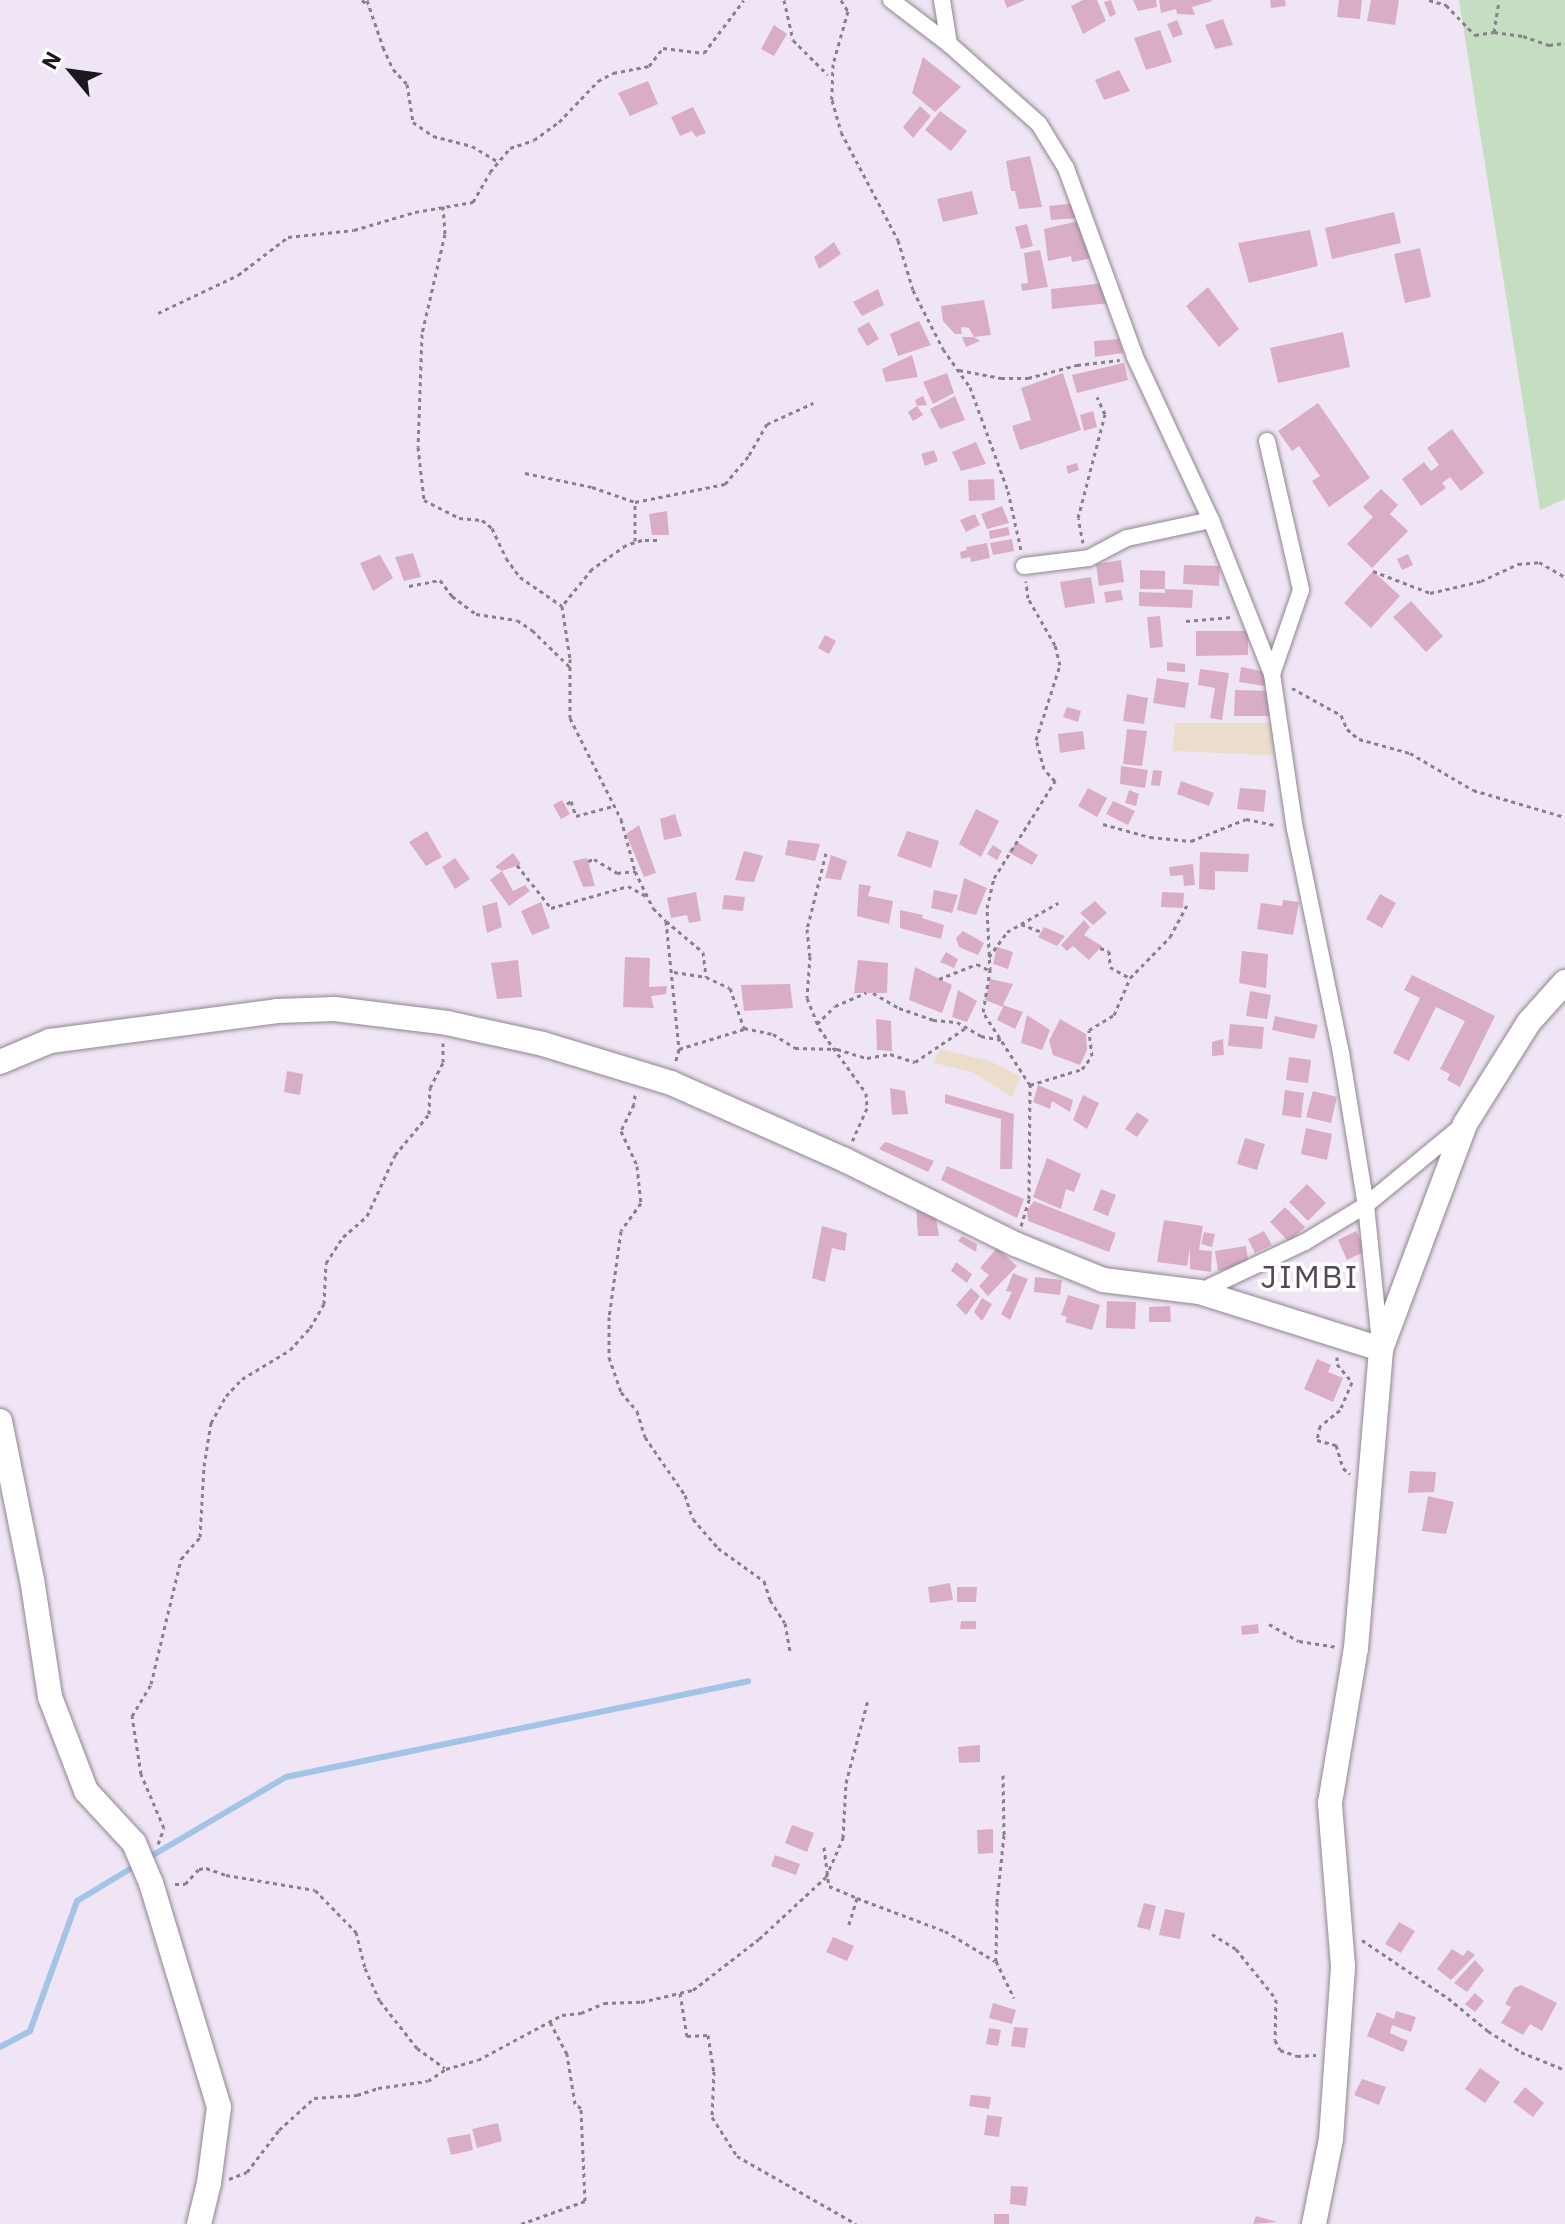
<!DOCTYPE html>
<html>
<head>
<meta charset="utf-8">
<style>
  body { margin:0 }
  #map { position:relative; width:1565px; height:2224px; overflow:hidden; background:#f0e5f4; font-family:"IBM Plex Sans",sans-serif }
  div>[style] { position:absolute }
  .industrial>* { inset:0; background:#ecddca }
  .green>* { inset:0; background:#c5ddc1 }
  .stream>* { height:6px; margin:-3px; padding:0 3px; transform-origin:3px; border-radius:3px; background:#a1c4e7 }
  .building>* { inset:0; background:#daadc7 }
  .path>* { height:3px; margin-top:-1.5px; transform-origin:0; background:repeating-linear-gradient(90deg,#88808a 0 4px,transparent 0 8px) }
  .roads { filter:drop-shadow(0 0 2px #8f8592) drop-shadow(0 0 2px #8f8592) }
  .minor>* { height:16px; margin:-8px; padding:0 8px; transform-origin:8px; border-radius:8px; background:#fff }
  .secondary>* { height:24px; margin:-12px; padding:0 12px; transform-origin:12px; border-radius:12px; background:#fff }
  span { translate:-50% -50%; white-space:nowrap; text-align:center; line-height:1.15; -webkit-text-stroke:7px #fff; paint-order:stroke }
  .quarter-label { font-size:32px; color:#514955; letter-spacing:2px }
  .north { position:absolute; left:32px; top:32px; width:80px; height:80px; -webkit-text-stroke:6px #fff; paint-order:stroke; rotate:299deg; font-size:22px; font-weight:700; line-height:32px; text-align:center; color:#1b171c }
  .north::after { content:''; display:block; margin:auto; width:28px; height:36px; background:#1b171c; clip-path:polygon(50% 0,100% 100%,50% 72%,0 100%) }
</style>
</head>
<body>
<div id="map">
  <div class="industrial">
    <div style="clip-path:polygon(1175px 723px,1271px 723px,1274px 755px,1173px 751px)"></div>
    <div style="clip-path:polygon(940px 1049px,990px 1061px,1021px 1077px,1012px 1097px,972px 1072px,934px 1063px)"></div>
  </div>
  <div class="green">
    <div style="clip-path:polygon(1459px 0,1565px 0,1565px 499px,1540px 510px)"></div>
  </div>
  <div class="stream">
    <div style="left:148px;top:1858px;width:160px;rotate:-30.4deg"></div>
    <div style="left:286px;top:1777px;width:472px;rotate:-11.7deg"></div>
    <div style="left:0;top:2047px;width:34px;rotate:-28deg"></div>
    <div style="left:30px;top:2031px;width:138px;rotate:-70.1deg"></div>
    <div style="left:77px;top:1901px;width:71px;rotate:-31.2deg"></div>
  </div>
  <div class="building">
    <div style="clip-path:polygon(1004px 0,1025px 0,1007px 8px)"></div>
    <div style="clip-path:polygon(1083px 0,1097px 0,1106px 21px,1083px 34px,1071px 6px)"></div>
    <div style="clip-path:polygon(1111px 0,1116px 14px,1110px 17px,1104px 2px)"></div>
    <div style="clip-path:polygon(1133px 0,1156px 0,1157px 7px,1138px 11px)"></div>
    <div style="clip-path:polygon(1159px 0,1212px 0,1212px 1px,1192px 7px,1195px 15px,1177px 14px,1176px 9px,1161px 13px)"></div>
    <div style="clip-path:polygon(1270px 0,1285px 0,1286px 6px,1271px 8px)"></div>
    <div style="clip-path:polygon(1339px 0,1362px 0,1360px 19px,1337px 17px)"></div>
    <div style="clip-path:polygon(1371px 0,1399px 0,1395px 25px,1367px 21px)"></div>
    <div style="clip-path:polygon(1223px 19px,1233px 45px,1215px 49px,1205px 25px)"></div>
    <div style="clip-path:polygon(1177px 20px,1183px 34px,1173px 38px,1167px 24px)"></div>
    <div style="clip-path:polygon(774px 25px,787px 34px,774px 56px,761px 49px)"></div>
    <div style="clip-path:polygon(1160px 30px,1172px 62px,1146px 70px,1134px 38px)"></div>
    <div style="clip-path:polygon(923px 57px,961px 87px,935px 112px,912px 93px)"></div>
    <div style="clip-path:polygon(1119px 70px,1130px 91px,1104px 100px,1095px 80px)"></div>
    <div style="clip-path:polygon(648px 81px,658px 104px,630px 116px,618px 93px)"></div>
    <div style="clip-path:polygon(920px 106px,931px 116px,913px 138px,903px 127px)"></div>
    <div style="clip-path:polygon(693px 107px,706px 133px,696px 137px,692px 131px,680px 136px,671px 117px)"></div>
    <div style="clip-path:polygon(940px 111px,967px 131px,951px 151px,925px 130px)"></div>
    <div style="clip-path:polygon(1030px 156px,1042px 207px,1019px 209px,1015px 191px,1011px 191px,1006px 161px)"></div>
    <div style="clip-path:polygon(972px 191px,978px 214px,943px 222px,937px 199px)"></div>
    <div style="clip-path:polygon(1076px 203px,1079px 218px,1051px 220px,1049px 206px)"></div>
    <div style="clip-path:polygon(1394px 212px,1401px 243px,1332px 259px,1325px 228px)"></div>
    <div style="clip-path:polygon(1087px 219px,1098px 257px,1072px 262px,1071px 256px,1048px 261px,1044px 229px)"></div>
    <div style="clip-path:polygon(1027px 224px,1033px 246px,1021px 249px,1015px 227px)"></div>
    <div style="clip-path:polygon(1310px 230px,1318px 266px,1249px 283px,1238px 243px)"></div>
    <div style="clip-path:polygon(834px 242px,841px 254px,819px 269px,814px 257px)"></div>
    <div style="clip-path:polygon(1420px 248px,1431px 297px,1405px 303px,1394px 254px)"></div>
    <div style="clip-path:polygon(1040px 250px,1048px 287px,1022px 291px,1021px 284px,1028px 283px,1024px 253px)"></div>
    <div style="clip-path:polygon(1105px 283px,1110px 303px,1052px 309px,1051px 289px)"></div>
    <div style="clip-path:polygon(1208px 287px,1239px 329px,1219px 347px,1186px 306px)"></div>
    <div style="clip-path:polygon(878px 289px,884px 305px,862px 316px,853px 302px)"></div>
    <div style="clip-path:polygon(984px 300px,991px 335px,974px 337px,980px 341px,966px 347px,962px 337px,974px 337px,969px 328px,961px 327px,962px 334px,955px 334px,943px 321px,941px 306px)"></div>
    <div style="clip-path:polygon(919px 321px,931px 345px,898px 356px,890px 334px)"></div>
    <div style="clip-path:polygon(869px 322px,879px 339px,867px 346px,857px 329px)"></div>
    <div style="clip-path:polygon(1343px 332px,1350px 367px,1278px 383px,1270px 348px)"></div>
    <div style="clip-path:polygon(1119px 339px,1123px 353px,1095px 357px,1094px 341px)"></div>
    <div style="clip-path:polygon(912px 355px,918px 377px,886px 382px,882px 369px)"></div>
    <div style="clip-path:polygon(1124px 363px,1128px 380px,1077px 393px,1072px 375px)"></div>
    <div style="clip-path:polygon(947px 373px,954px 393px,933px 404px,923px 382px)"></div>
    <div style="clip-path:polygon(1063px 373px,1081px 430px,1020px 450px,1012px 426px,1031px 420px,1021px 388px)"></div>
    <div style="clip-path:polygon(923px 396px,927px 405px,917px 406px,915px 400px)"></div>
    <div style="clip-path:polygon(955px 396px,965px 420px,940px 429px,930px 409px)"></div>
    <div style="clip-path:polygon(1318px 403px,1370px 478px,1329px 507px,1312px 481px,1320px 476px,1299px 446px,1292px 451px,1278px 431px)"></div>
    <div style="clip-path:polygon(917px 406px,923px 415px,913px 421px,908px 412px)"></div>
    <div style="clip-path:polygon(1093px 411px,1097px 427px,1084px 431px,1080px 415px)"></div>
    <div style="clip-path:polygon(1452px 429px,1484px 473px,1461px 491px,1450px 477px,1442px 483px,1446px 488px,1421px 506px,1402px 479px,1424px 462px,1431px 471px,1439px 465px,1427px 448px)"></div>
    <div style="clip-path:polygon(976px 442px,986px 464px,961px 471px,952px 452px)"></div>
    <div style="clip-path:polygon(934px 450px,938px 461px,925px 466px,921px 454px)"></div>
    <div style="clip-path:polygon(1077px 463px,1079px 470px,1068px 474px,1066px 466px)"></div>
    <div style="clip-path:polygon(994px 479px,995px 500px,969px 501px,968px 480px)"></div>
    <div style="clip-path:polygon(1381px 489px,1398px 505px,1390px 514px,1408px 531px,1372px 568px,1347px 544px,1373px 517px,1363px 507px)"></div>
    <div style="clip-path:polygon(1002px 506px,1009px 523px,987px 529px,981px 514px)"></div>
    <div style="clip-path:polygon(667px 511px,669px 535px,652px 535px,649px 514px)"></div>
    <div style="clip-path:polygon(975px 514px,980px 525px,966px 532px,960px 520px)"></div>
    <div style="clip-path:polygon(1008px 527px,1010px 535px,990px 539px,989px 531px)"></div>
    <div style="clip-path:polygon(1012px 539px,1014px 551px,993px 555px,990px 543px)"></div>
    <div style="clip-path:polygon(987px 543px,990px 558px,971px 562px,970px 557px,961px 559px,960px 552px,967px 550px,966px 547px)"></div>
    <div style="clip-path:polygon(413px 553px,421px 577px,404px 581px,395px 557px)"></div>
    <div style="clip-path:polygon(1408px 554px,1413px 565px,1402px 570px,1397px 559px)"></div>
    <div style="clip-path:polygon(380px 555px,393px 578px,373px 591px,360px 563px)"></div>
    <div style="clip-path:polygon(1121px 560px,1124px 582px,1099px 586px,1096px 564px)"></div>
    <div style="clip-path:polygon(1184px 565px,1220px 566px,1219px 586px,1183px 584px)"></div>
    <div style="clip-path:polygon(1140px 570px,1165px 571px,1165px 589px,1193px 590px,1192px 608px,1139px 606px,1139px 592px,1165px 593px,1165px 589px,1140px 589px)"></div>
    <div style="clip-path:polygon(1373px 571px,1400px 596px,1371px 628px,1344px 603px)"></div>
    <div style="clip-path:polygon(1091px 577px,1095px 603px,1065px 608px,1060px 582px)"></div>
    <div style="clip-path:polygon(1121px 590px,1123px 600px,1106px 603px,1104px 592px)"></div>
    <div style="clip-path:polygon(1411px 601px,1443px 636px,1426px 652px,1393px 617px)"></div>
    <div style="clip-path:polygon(1160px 616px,1163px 647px,1150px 648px,1147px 617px)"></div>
    <div style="clip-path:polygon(1196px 631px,1248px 631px,1248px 655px,1196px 656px)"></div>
    <div style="clip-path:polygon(825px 635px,836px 641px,829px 654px,818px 648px)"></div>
    <div style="clip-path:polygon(1167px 662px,1185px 664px,1185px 672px,1167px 671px)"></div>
    <div style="clip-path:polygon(1241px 667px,1267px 672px,1265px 686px,1239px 682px)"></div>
    <div style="clip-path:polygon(1200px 669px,1229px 673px,1222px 720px,1210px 718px,1215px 688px,1198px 685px)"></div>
    <div style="clip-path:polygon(1157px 678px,1189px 683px,1185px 708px,1153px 703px)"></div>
    <div style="clip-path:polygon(1235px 690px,1270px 691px,1269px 716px,1234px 716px)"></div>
    <div style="clip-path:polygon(1127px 694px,1148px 698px,1144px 724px,1123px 721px)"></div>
    <div style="clip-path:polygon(1067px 707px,1081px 711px,1078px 722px,1063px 717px)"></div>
    <div style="clip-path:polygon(1127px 729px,1147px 731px,1142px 766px,1123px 764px)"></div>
    <div style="clip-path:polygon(1083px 731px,1085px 749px,1060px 753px,1058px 734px)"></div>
    <div style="clip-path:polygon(1121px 766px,1148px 770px,1145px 788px,1120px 784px)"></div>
    <div style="clip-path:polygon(1153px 770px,1162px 771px,1160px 786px,1151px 785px)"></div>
    <div style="clip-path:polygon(1181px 781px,1214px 793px,1209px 806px,1177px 794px)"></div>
    <div style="clip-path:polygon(1088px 788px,1107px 798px,1097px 817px,1078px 806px)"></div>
    <div style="clip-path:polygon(1240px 788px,1266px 790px,1264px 812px,1237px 809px)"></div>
    <div style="clip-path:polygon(1129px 790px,1139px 794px,1136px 806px,1125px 803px)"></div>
    <div style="clip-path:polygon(562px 800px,570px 814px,561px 819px,553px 805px)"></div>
    <div style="clip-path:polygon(1113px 801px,1135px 811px,1128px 825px,1106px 814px)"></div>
    <div style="clip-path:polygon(976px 809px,999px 821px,981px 857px,959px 844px)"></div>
    <div style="clip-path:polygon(675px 814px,682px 836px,664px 840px,660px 819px)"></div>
    <div style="clip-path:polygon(639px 825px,656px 873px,644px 877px,626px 834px)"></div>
    <div style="clip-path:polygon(427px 831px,442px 857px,426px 866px,409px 842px)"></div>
    <div style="clip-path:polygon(907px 831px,939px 841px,931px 868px,897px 856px)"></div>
    <div style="clip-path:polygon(788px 840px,820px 844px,815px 861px,785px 855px)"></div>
    <div style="clip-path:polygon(1017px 842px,1038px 855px,1032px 865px,1008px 852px)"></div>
    <div style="clip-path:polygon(993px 845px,1002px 851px,997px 860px,987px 854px)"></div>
    <div style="clip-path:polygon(744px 851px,763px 856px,754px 882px,735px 880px)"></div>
    <div style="clip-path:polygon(1200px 852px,1249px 854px,1248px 872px,1215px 871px,1215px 890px,1199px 889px)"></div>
    <div style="clip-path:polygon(513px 853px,521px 864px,502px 871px,495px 867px)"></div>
    <div style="clip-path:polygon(831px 855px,847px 861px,841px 880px,825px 878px)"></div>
    <div style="clip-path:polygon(455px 858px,470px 879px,455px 889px,442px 867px)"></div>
    <div style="clip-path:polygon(587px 858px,595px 886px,583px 887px,573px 861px)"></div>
    <div style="clip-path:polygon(1193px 864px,1195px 885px,1184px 886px,1183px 875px,1170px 876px,1169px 867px)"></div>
    <div style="clip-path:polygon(502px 871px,513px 891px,525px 885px,530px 891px,509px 906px,490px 880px)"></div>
    <div style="clip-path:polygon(964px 878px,987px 888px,976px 915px,957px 910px)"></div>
    <div style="clip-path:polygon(859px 884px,871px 886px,868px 896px,893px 901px,889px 924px,857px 916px)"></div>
    <div style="clip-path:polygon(934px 890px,958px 895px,952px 913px,931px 908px)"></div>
    <div style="clip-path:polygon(696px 892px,701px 921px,689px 923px,687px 915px,671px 918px,667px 898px)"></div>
    <div style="clip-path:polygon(1162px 892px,1184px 893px,1183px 908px,1161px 907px)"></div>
    <div style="clip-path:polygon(1380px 894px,1396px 903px,1382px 928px,1366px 919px)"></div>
    <div style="clip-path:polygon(724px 895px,745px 897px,743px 911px,722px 909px)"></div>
    <div style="clip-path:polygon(1283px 900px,1299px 902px,1293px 935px,1257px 929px,1261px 903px,1282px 906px)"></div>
    <div style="clip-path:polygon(1095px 901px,1107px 913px,1093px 925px,1080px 913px)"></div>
    <div style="clip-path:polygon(497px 902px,502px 927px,487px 933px,482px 906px)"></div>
    <div style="clip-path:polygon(541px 902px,550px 928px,532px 935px,521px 911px)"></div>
    <div style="clip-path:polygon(900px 910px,923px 915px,922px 918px,944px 925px,941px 939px,900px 928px)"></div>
    <div style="clip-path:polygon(1084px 920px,1090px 927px,1084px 935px,1102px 946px,1089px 960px,1073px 946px,1067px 951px,1061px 945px)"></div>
    <div style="clip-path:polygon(1044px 927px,1065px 936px,1057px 946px,1038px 937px)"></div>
    <div style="clip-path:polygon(963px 931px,984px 943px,978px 955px,959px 947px,956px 938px)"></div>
    <div style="clip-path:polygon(997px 947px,1013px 952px,1008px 969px,993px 964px)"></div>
    <div style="clip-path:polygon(1242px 951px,1268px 954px,1266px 988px,1239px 983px)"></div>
    <div style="clip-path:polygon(946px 952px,958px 959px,954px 968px,940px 962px)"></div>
    <div style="clip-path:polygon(625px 957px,650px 958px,649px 987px,667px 986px,666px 994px,651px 996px,654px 1008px,623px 1007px)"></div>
    <div style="clip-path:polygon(518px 960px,522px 997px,497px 999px,491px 963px)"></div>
    <div style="clip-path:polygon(858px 960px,888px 963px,887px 993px,854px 993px)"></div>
    <div style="clip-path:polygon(915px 967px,952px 985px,942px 1013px,909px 1000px)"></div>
    <div style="clip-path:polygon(1412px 975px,1495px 1016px,1460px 1087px,1447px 1080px,1450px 1074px,1440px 1069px,1465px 1021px,1436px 1007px,1409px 1061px,1393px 1053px,1420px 998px,1404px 990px)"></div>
    <div style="clip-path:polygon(990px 979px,1013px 984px,1003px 1005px,1023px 1012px,1015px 1029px,997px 1020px,1003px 1007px,985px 1000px)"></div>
    <div style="clip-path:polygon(790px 984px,793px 1008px,744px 1011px,741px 985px)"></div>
    <div style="clip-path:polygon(958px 990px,977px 1001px,967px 1022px,952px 1017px)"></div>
    <div style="clip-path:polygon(1250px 991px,1271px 995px,1267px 1019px,1246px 1016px)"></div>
    <div style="clip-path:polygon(1027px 1015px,1050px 1030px,1042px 1050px,1021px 1043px)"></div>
    <div style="clip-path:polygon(1275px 1016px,1318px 1025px,1314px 1039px,1272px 1030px)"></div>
    <div style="clip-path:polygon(876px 1019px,891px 1021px,892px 1051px,877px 1050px)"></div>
    <div style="clip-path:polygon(1060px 1019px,1086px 1034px,1087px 1050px,1080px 1065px,1053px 1055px,1049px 1041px)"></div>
    <div style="clip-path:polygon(1230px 1024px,1264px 1027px,1262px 1049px,1228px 1046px)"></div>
    <div style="clip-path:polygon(1223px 1039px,1224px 1055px,1212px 1056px,1212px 1042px)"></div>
    <div style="clip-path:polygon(1289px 1057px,1311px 1060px,1308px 1083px,1286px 1080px)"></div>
    <div style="clip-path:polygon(287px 1071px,303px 1074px,300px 1095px,284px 1092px)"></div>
    <div style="clip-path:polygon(1038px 1085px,1073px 1100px,1070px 1112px,1052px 1101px,1050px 1109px,1033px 1102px)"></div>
    <div style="clip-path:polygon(890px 1088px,905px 1091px,908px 1114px,892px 1115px)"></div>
    <div style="clip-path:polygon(1285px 1090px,1304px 1093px,1301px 1118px,1282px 1115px)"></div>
    <div style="clip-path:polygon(1313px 1091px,1337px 1097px,1331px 1123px,1306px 1117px)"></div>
    <div style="clip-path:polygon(945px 1094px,1014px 1114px,1012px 1169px,1000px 1169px,1001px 1119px,945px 1103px)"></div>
    <div style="clip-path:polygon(1083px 1095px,1099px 1103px,1087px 1129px,1073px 1120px)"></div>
    <div style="clip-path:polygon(1137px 1112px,1149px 1120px,1137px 1137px,1125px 1129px)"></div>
    <div style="clip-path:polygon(1306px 1128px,1332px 1134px,1327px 1160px,1301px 1154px)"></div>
    <div style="clip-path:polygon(1245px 1138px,1265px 1144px,1257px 1170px,1237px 1164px)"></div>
    <div style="clip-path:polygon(885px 1142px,889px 1143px,934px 1161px,928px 1172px,879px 1149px)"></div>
    <div style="clip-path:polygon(1047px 1158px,1081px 1174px,1074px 1192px,1066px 1189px,1061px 1209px,1033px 1197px)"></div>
    <div style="clip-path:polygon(947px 1166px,1024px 1199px,1017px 1218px,941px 1180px)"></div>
    <div style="clip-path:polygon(1307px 1184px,1326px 1203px,1308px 1221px,1289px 1202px)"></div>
    <div style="clip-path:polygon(1101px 1189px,1116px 1195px,1108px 1216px,1093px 1210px)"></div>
    <div style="clip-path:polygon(1034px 1201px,1116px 1233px,1109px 1252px,1028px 1221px,1027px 1210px)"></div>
    <div style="clip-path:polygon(934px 1205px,939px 1236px,918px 1236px,916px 1206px)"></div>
    <div style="clip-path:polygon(1285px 1207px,1305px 1227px,1289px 1242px,1270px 1222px)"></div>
    <div style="clip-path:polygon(1164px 1220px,1203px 1226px,1199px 1250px,1212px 1251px,1211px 1272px,1190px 1269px,1190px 1248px,1187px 1266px,1157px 1262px)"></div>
    <div style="clip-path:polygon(822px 1226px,847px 1233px,845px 1251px,832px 1248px,825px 1282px,812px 1278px)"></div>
    <div style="clip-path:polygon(1264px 1231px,1272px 1245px,1255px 1253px,1248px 1239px)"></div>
    <div style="clip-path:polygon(1356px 1231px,1366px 1251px,1347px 1260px,1338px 1240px)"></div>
    <div style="clip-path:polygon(1204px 1232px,1215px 1234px,1212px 1247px,1201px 1244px)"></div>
    <div style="clip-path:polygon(962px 1236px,977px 1244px,976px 1252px,958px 1241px)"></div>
    <div style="clip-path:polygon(1246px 1246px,1249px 1266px,1218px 1271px,1215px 1251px)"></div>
    <div style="clip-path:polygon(997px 1248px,1017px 1266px,988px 1296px,979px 1286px,989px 1275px,980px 1268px)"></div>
    <div style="clip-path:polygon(956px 1262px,972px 1274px,967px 1283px,951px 1271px)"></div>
    <div style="clip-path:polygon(1013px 1273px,1028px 1279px,1010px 1320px,1001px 1314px,1012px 1292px,1006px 1291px)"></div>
    <div style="clip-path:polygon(1035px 1277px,1062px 1280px,1060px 1295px,1034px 1292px)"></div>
    <div style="clip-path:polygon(971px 1288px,980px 1296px,966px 1315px,956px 1305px)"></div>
    <div style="clip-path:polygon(1068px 1295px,1100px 1305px,1092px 1330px,1065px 1322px,1067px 1317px,1061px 1315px)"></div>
    <div style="clip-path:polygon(982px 1298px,992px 1304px,982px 1321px,974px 1312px)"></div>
    <div style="clip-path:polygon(1107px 1301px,1136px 1302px,1135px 1329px,1106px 1328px)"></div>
    <div style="clip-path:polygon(1170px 1306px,1171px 1322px,1149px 1322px,1149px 1307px)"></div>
    <div style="clip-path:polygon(1317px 1359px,1331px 1365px,1328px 1372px,1343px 1378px,1333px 1402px,1304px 1389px)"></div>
    <div style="clip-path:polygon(1410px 1471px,1436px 1472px,1434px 1492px,1408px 1493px)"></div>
    <div style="clip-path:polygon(1428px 1496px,1454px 1502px,1446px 1534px,1422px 1531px)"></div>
    <div style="clip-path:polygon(950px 1583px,953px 1600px,930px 1603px,928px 1587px)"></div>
    <div style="clip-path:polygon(957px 1587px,977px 1587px,976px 1602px,957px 1602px)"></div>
    <div style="clip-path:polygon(961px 1621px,976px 1621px,976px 1629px,960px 1629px)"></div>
    <div style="clip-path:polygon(1258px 1624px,1259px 1633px,1242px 1635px,1241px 1626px)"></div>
    <div style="clip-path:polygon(980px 1745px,980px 1762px,959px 1763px,958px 1747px)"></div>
    <div style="clip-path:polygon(792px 1825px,814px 1833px,807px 1852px,785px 1843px)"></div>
    <div style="clip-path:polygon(993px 1829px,993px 1853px,978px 1854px,977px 1830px)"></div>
    <div style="clip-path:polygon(775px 1855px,800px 1864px,796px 1875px,771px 1866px)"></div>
    <div style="clip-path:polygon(1144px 1903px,1156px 1906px,1150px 1930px,1137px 1927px)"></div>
    <div style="clip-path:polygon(1165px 1909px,1185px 1913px,1180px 1939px,1159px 1935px)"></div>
    <div style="clip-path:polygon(1399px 1922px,1415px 1931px,1401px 1953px,1385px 1944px)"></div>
    <div style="clip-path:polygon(833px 1937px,854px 1946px,847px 1961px,826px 1952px)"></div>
    <div style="clip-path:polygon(1452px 1949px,1463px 1956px,1468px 1950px,1475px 1955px,1451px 1980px,1437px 1969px)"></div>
    <div style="clip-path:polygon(1475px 1960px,1484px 1970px,1467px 1992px,1454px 1983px)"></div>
    <div style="clip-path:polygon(1521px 1985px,1557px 2003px,1542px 2031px,1530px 2024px,1523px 2035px,1501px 2023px,1511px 2007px,1505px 2004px,1514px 1988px)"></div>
    <div style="clip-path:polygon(1475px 1993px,1484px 2001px,1475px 2012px,1465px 2004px)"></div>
    <div style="clip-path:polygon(993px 2003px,1016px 2010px,1012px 2024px,989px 2018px)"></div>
    <div style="clip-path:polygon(1396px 2011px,1416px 2017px,1411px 2032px,1392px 2025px,1390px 2033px,1408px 2041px,1403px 2052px,1367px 2036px,1377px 2012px,1394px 2019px)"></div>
    <div style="clip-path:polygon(1014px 2027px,1028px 2028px,1025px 2048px,1011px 2046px)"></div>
    <div style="clip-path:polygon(989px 2028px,1001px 2030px,998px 2046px,986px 2044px)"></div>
    <div style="clip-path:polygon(1480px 2068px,1500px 2082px,1485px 2103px,1465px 2089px)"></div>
    <div style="clip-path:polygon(1362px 2079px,1386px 2087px,1379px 2105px,1354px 2095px)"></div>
    <div style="clip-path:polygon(1525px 2087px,1544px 2103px,1533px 2117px,1513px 2102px)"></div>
    <div style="clip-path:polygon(971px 2095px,991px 2097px,989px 2109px,969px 2106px)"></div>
    <div style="clip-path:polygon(987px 2115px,1002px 2117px,999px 2137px,984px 2135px)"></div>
    <div style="clip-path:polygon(498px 2123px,502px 2141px,477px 2148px,472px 2129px)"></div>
    <div style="clip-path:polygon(470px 2134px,473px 2150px,451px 2155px,447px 2138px)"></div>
    <div style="clip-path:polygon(1011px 2186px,1028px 2187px,1026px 2206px,1010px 2204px)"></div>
    <div style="clip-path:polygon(994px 2214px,1009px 2214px,1009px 2224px,994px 2224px)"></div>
    <div style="clip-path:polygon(1256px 2216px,1277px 2222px,1253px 2224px)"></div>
  </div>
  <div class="path">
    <div style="left:362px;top:0;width:8px;rotate:40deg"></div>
    <div style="left:367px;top:0;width:50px;rotate:71.2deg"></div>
    <div style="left:383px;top:47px;width:24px;rotate:66deg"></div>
    <div style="left:393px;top:69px;width:21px;rotate:47deg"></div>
    <div style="left:407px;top:84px;width:38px;rotate:81deg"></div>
    <div style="left:413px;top:122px;width:24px;rotate:35deg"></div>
    <div style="left:433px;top:136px;width:40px;rotate:14.4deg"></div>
    <div style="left:472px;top:146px;width:31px;rotate:31deg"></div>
    <div style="left:784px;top:0;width:41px;rotate:77.3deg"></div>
    <div style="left:793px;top:40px;width:49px;rotate:45deg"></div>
    <div style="left:841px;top:0;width:13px;rotate:58deg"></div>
    <div style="left:848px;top:11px;width:55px;rotate:105.8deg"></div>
    <div style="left:833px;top:64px;width:36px;rotate:92deg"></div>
    <div style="left:832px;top:100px;width:33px;rotate:74deg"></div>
    <div style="left:841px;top:132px;width:122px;rotate:62.2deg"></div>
    <div style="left:898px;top:240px;width:52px;rotate:73.3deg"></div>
    <div style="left:913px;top:290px;width:66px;rotate:63deg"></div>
    <div style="left:943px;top:349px;width:47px;rotate:54.6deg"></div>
    <div style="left:970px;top:387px;width:111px;rotate:69.9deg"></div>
    <div style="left:1008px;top:491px;width:60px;rotate:77.6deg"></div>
    <div style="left:1429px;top:0;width:18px;rotate:16deg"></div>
    <div style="left:1446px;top:5px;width:42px;rotate:46deg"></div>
    <div style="left:1475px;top:35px;width:19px;rotate:-9deg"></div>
    <div style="left:1494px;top:32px;width:32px;rotate:-81deg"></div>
    <div style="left:1494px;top:32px;width:29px;rotate:8deg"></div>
    <div style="left:1523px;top:36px;width:28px;rotate:19deg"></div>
    <div style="left:1549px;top:45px;width:16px;rotate:-7deg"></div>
    <div style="left:443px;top:206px;width:28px;rotate:86deg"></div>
    <div style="left:445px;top:234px;width:103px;rotate:103deg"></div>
    <div style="left:422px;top:334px;width:113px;rotate:92deg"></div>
    <div style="left:418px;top:447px;width:53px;rotate:83.5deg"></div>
    <div style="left:424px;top:500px;width:39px;rotate:27deg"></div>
    <div style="left:459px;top:518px;width:23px;rotate:5deg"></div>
    <div style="left:482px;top:520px;width:13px;rotate:39deg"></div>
    <div style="left:492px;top:528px;width:33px;rotate:65deg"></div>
    <div style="left:506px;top:558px;width:24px;rotate:54deg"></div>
    <div style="left:520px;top:577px;width:51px;rotate:34.6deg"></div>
    <div style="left:158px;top:313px;width:89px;rotate:-25.4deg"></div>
    <div style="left:238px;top:275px;width:63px;rotate:-37.2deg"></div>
    <div style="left:288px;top:237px;width:66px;rotate:-6.1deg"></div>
    <div style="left:354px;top:230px;width:64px;rotate:-16.4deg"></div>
    <div style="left:415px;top:212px;width:59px;rotate:-9.8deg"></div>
    <div style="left:473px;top:202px;width:34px;rotate:-60deg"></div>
    <div style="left:490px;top:172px;width:31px;rotate:-50deg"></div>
    <div style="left:510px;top:148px;width:25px;rotate:-18deg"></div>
    <div style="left:534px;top:140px;width:31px;rotate:-36deg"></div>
    <div style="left:559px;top:122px;width:57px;rotate:-46.4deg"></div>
    <div style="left:598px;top:81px;width:17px;rotate:-28deg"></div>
    <div style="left:613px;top:73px;width:37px;rotate:-11deg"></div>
    <div style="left:649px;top:66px;width:23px;rotate:-52deg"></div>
    <div style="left:663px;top:48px;width:41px;rotate:7deg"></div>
    <div style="left:704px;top:53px;width:66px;rotate:-53deg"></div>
    <div style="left:959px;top:370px;width:43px;rotate:10.8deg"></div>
    <div style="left:1001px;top:378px;width:27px"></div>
    <div style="left:1028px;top:378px;width:51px;rotate:-14.9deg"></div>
    <div style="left:1077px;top:365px;width:43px;rotate:-6.6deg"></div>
    <div style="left:525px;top:473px;width:68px;rotate:11.8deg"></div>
    <div style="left:592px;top:487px;width:46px;rotate:19.2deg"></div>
    <div style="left:657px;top:540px;width:15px;rotate:180deg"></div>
    <div style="left:642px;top:540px;width:17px;rotate:163deg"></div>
    <div style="left:626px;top:545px;width:42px;rotate:144.8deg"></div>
    <div style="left:592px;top:569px;width:48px;rotate:129deg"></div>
    <div style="left:562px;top:606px;width:54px;rotate:81.4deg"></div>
    <div style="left:570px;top:659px;width:59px;rotate:90deg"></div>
    <div style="left:570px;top:718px;width:113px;rotate:63.2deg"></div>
    <div style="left:621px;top:819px;width:54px;rotate:74.9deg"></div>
    <div style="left:635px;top:871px;width:41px;rotate:64.1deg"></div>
    <div style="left:653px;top:908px;width:18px;rotate:45deg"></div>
    <div style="left:666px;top:921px;width:129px;rotate:84.2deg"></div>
    <div style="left:679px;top:1049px;width:16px;rotate:105deg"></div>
    <div style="left:635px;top:541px;width:39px;rotate:-90deg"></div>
    <div style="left:635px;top:502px;width:92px;rotate:-11.3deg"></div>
    <div style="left:725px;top:484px;width:38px;rotate:-50deg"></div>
    <div style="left:749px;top:455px;width:36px;rotate:-60deg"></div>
    <div style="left:767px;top:424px;width:51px;rotate:-24.5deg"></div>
    <div style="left:1083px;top:543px;width:25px;rotate:-101deg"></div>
    <div style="left:1078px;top:518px;width:107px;rotate:-75.4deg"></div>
    <div style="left:1105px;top:414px;width:19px;rotate:-115deg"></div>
    <div style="left:1373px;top:571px;width:61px;rotate:21.1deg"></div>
    <div style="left:1430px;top:593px;width:52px;rotate:-13.2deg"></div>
    <div style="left:1481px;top:581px;width:41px;rotate:-24.7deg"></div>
    <div style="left:1518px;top:564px;width:21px;rotate:-5deg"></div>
    <div style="left:1539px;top:562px;width:30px;rotate:30deg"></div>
    <div style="left:409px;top:586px;width:32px;rotate:-11deg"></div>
    <div style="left:440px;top:580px;width:20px;rotate:53deg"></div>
    <div style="left:452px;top:596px;width:30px;rotate:37deg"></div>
    <div style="left:476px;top:614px;width:41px;rotate:8.3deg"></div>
    <div style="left:517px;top:620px;width:18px;rotate:34deg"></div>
    <div style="left:532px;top:630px;width:54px;rotate:44.3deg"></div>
    <div style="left:1186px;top:621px;width:46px;rotate:-5deg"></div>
    <div style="left:1292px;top:688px;width:56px;rotate:28.9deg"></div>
    <div style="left:1341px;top:715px;width:15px;rotate:67deg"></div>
    <div style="left:1347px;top:729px;width:16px;rotate:40deg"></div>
    <div style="left:1359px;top:739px;width:53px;rotate:15.4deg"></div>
    <div style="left:1410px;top:753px;width:73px;rotate:30.4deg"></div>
    <div style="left:1473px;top:790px;width:96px;rotate:16.4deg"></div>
    <div style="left:567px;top:804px;width:5px;rotate:-37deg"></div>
    <div style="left:571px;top:801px;width:16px;rotate:72deg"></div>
    <div style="left:576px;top:816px;width:39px;rotate:-15deg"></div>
    <div style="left:1103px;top:824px;width:49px;rotate:15.5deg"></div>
    <div style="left:1150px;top:837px;width:41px;rotate:5.6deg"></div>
    <div style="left:1191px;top:841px;width:59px;rotate:-21.8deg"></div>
    <div style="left:1246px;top:819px;width:30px;rotate:12deg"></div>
    <div style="left:826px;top:853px;width:78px;rotate:104deg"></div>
    <div style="left:807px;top:929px;width:27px;rotate:84deg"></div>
    <div style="left:810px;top:956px;width:42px;rotate:94.1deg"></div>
    <div style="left:807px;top:998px;width:32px;rotate:68deg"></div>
    <div style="left:819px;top:1028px;width:80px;rotate:54.1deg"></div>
    <div style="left:866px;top:1093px;width:15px;rotate:86deg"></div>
    <div style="left:867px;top:1108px;width:36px;rotate:114deg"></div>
    <div style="left:588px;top:861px;width:6px;rotate:-18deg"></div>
    <div style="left:594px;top:859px;width:27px;rotate:31deg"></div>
    <div style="left:617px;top:873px;width:18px;rotate:-6deg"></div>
    <div style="left:517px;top:865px;width:55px;rotate:51.7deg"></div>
    <div style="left:551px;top:908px;width:80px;rotate:-15.9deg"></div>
    <div style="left:628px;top:886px;width:21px;rotate:29deg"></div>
    <div style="left:666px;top:921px;width:48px;rotate:40deg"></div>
    <div style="left:703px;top:952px;width:25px;rotate:83deg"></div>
    <div style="left:706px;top:977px;width:26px;rotate:25deg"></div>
    <div style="left:730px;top:988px;width:42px;rotate:70.7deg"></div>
    <div style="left:744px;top:1028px;width:30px;rotate:12deg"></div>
    <div style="left:773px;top:1034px;width:26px;rotate:32deg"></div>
    <div style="left:795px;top:1048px;width:42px;rotate:1.4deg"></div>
    <div style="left:837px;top:1049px;width:31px;rotate:17deg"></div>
    <div style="left:867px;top:1058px;width:23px;rotate:-10deg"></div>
    <div style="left:890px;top:1054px;width:26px;rotate:18deg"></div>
    <div style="left:915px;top:1062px;width:63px;rotate:-33.9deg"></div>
    <div style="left:1021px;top:924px;width:43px;rotate:-29.6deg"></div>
    <div style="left:1100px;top:948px;width:9px;rotate:18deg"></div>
    <div style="left:1109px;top:951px;width:16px;rotate:86deg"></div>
    <div style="left:1110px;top:967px;width:23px;rotate:29deg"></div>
    <div style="left:1130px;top:978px;width:57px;rotate:-45.7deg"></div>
    <div style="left:1170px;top:937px;width:36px;rotate:-62deg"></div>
    <div style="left:989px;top:957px;width:31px;rotate:-54deg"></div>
    <div style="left:1007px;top:932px;width:16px;rotate:-30deg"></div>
    <div style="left:1021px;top:924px;width:22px;rotate:21deg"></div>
    <div style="left:674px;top:972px;width:31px;rotate:9deg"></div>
    <div style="left:939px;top:979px;width:41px;rotate:-21.5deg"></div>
    <div style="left:977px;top:964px;width:15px;rotate:28deg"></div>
    <div style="left:873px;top:993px;width:30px;rotate:30deg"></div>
    <div style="left:899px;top:1008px;width:36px;rotate:19deg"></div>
    <div style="left:933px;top:1020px;width:24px;rotate:5deg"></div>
    <div style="left:957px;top:1022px;width:28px;rotate:30deg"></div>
    <div style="left:981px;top:1036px;width:21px;rotate:11deg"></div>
    <div style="left:817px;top:1024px;width:25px;rotate:-45deg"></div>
    <div style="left:835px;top:1006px;width:34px;rotate:-23deg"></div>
    <div style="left:679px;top:1049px;width:68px;rotate:-17.1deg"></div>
    <div style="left:1030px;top:1085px;width:54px;rotate:-17.1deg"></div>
    <div style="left:1082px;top:1069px;width:16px;rotate:-52deg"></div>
    <div style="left:1092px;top:1056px;width:26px;rotate:-97deg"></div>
    <div style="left:1089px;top:1030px;width:29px;rotate:-31deg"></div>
    <div style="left:1114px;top:1015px;width:40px;rotate:-66.6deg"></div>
    <div style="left:635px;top:1095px;width:9px;rotate:96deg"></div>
    <div style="left:634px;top:1104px;width:30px;rotate:116deg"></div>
    <div style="left:621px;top:1131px;width:38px;rotate:65deg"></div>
    <div style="left:637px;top:1166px;width:37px;rotate:84deg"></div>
    <div style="left:641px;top:1203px;width:34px;rotate:126deg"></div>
    <div style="left:621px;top:1231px;width:87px;rotate:97.9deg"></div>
    <div style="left:609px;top:1317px;width:40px;rotate:90deg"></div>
    <div style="left:609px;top:1357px;width:37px;rotate:71deg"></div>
    <div style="left:621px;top:1392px;width:25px;rotate:50deg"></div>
    <div style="left:637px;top:1411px;width:27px;rotate:73deg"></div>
    <div style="left:645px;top:1437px;width:70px;rotate:55.4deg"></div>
    <div style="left:685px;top:1495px;width:25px;rotate:72deg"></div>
    <div style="left:693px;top:1519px;width:38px;rotate:49deg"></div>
    <div style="left:718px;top:1548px;width:57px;rotate:35.7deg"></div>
    <div style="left:764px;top:1581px;width:20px;rotate:72deg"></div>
    <div style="left:770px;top:1600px;width:27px;rotate:57deg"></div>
    <div style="left:785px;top:1623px;width:28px;rotate:80deg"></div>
    <div style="left:1021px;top:1226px;width:28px;rotate:-73deg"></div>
    <div style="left:1029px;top:1199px;width:114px;rotate:-89.5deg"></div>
    <div style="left:1030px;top:1085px;width:87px;rotate:-122.8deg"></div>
    <div style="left:983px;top:1012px;width:42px;rotate:-80.3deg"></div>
    <div style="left:990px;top:971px;width:63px;rotate:-92.7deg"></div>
    <div style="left:987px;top:908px;width:31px;rotate:-77deg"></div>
    <div style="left:994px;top:878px;width:115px;rotate:-57.8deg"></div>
    <div style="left:1055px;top:781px;width:16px;rotate:-133deg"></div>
    <div style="left:1044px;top:769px;width:30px;rotate:-105deg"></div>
    <div style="left:1036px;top:740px;width:79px;rotate:-72.3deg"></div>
    <div style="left:1060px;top:665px;width:21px;rotate:-104deg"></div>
    <div style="left:1055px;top:645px;width:54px;rotate:-119.9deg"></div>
    <div style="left:1028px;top:598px;width:17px;rotate:-97deg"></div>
    <div style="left:1337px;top:1357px;width:7px;rotate:90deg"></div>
    <div style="left:1337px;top:1364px;width:23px;rotate:50deg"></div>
    <div style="left:1352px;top:1382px;width:30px;rotate:113deg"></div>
    <div style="left:1340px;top:1410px;width:26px;rotate:141deg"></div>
    <div style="left:1320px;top:1426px;width:14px;rotate:102deg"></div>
    <div style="left:1317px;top:1440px;width:20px;rotate:15deg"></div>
    <div style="left:1336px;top:1445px;width:24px;rotate:73deg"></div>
    <div style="left:1343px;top:1468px;width:9px;rotate:41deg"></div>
    <div style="left:1269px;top:1624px;width:34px;rotate:30deg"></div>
    <div style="left:1299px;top:1641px;width:37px;rotate:9deg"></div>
    <div style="left:1003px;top:1775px;width:60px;rotate:89deg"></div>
    <div style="left:1004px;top:1835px;width:67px;rotate:96deg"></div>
    <div style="left:997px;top:1902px;width:59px;rotate:91deg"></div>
    <div style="left:996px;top:1961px;width:41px;rotate:64.1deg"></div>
    <div style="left:158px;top:1844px;width:17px;rotate:-69deg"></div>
    <div style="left:164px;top:1828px;width:59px;rotate:-113.1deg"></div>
    <div style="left:141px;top:1774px;width:59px;rotate:-98.8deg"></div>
    <div style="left:132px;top:1716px;width:37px;rotate:-59deg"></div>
    <div style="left:151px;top:1684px;width:129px;rotate:-76.5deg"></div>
    <div style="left:181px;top:1559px;width:29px;rotate:-49deg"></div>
    <div style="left:200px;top:1537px;width:71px;rotate:-86.8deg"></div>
    <div style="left:204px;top:1466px;width:44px;rotate:-80.8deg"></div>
    <div style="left:211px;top:1423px;width:31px;rotate:-61deg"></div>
    <div style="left:226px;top:1396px;width:23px;rotate:-47deg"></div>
    <div style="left:242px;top:1379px;width:56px;rotate:-31.1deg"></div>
    <div style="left:290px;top:1350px;width:30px;rotate:-48deg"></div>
    <div style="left:310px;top:1328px;width:28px;rotate:-60deg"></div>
    <div style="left:324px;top:1304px;width:41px;rotate:-87.2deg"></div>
    <div style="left:326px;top:1263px;width:31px;rotate:-57deg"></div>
    <div style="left:343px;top:1237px;width:32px;rotate:-41deg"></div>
    <div style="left:367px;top:1216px;width:67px;rotate:-65.3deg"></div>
    <div style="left:395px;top:1155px;width:53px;rotate:-50.3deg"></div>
    <div style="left:429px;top:1114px;width:26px;rotate:-88deg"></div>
    <div style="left:430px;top:1088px;width:29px;rotate:-63deg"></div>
    <div style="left:443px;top:1062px;width:19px;rotate:-90deg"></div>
    <div style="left:824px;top:1847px;width:39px;rotate:83deg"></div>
    <div style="left:829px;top:1886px;width:30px;rotate:23deg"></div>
    <div style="left:857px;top:1898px;width:28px;rotate:107deg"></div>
    <div style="left:175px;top:1884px;width:10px"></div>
    <div style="left:185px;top:1884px;width:21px;rotate:-47deg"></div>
    <div style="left:199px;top:1869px;width:7px;rotate:-8deg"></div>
    <div style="left:206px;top:1868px;width:21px;rotate:19deg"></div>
    <div style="left:226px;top:1875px;width:90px;rotate:9.6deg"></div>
    <div style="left:315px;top:1890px;width:59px;rotate:45.7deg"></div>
    <div style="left:356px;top:1932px;width:37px;rotate:76deg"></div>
    <div style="left:365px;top:1968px;width:36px;rotate:66deg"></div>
    <div style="left:380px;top:2001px;width:60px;rotate:51.8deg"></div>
    <div style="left:417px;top:2048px;width:34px;rotate:36deg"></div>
    <div style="left:857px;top:1898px;width:94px;rotate:20.6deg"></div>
    <div style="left:945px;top:1931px;width:58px;rotate:31deg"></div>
    <div style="left:1212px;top:1934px;width:28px;rotate:32deg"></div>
    <div style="left:1236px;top:1949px;width:64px;rotate:51.3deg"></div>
    <div style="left:1276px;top:1999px;width:41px;rotate:91.4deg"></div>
    <div style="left:1275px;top:2040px;width:11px;rotate:63deg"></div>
    <div style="left:1280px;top:2050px;width:18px;rotate:19deg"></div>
    <div style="left:1297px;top:2056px;width:19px;rotate:-3deg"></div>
    <div style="left:1362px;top:1940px;width:104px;rotate:34deg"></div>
    <div style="left:1448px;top:1998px;width:52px;rotate:39.5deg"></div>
    <div style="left:1488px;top:2031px;width:39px;rotate:32deg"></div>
    <div style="left:1521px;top:2052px;width:48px;rotate:22.2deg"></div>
    <div style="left:680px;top:1993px;width:44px;rotate:80.8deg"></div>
    <div style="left:687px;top:2036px;width:21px;rotate:-3deg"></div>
    <div style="left:708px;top:2035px;width:36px;rotate:81deg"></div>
    <div style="left:714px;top:2071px;width:46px;rotate:92.5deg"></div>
    <div style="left:712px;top:2117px;width:46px;rotate:57.3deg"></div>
    <div style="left:737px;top:2156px;width:137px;rotate:29.7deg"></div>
    <div style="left:229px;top:2179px;width:19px;rotate:-21deg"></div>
    <div style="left:247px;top:2172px;width:53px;rotate:-52.7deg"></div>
    <div style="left:279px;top:2130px;width:47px;rotate:-42.4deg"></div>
    <div style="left:314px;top:2098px;width:43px;rotate:-4deg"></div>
    <div style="left:357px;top:2095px;width:22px;rotate:-18deg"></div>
    <div style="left:378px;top:2088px;width:50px;rotate:-8deg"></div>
    <div style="left:428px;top:2081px;width:22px;rotate:-34deg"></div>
    <div style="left:446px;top:2069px;width:33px;rotate:-16deg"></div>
    <div style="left:478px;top:2060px;width:95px;rotate:-28.2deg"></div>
    <div style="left:562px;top:2015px;width:19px;rotate:-6deg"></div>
    <div style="left:581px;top:2013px;width:25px;rotate:-23deg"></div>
    <div style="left:604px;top:2003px;width:37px;rotate:-2deg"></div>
    <div style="left:641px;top:2002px;width:53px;rotate:-13deg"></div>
    <div style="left:693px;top:1990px;width:83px;rotate:-37.7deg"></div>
    <div style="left:759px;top:1939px;width:91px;rotate:-42.8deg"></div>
    <div style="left:826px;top:1877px;width:43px;rotate:-66.4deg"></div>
    <div style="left:843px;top:1838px;width:55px;rotate:-86.9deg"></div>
    <div style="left:846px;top:1783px;width:86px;rotate:-75.2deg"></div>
    <div style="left:521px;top:2224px;width:68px;rotate:-19.8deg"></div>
    <div style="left:585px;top:2201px;width:93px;rotate:-92.5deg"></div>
    <div style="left:581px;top:2108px;width:7px;rotate:-146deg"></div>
    <div style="left:575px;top:2104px;width:51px;rotate:-99.1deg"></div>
    <div style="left:567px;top:2054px;width:36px;rotate:-118deg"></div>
  </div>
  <div class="roads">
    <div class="minor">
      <div style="left:891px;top:0;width:73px;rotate:37.2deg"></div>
      <div style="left:942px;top:0;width:45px;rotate:81deg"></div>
      <div style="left:949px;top:44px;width:120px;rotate:41.6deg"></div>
      <div style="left:1039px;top:124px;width:52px;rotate:58.5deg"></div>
      <div style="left:1066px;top:168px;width:201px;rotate:69.9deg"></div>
      <div style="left:1135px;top:357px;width:180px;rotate:65deg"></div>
      <div style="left:1211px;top:520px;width:166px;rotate:68.4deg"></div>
      <div style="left:1272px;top:674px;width:157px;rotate:81.6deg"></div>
      <div style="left:1295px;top:829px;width:229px;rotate:78.4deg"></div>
      <div style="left:1341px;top:1053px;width:154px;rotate:80.7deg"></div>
      <div style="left:1366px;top:1205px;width:139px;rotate:84.2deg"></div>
      <div style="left:1267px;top:441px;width:153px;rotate:77.1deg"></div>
      <div style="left:1301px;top:590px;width:89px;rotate:109deg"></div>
      <div style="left:1024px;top:566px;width:65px;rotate:-7deg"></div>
      <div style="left:1089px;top:558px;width:43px;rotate:-27.8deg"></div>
      <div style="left:1127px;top:538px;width:86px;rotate:-12.1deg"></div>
      <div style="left:1199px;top:1292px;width:117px;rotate:-25.3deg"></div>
      <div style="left:1305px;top:1242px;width:71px;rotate:-31.2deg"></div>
      <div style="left:1366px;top:1205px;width:126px;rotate:-39.5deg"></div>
    </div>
    <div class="secondary">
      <div style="left:0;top:1062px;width:54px;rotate:-22.8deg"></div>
      <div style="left:50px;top:1041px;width:229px;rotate:-7.5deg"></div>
      <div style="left:277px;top:1011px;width:58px;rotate:-2deg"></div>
      <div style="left:335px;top:1009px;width:113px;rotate:7.1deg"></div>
      <div style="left:447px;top:1023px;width:98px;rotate:12.3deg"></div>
      <div style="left:543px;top:1044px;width:134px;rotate:16.9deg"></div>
      <div style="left:671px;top:1083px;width:190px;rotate:23.9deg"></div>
      <div style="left:845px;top:1160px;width:190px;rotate:26.3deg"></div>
      <div style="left:1015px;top:1244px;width:95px;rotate:22.2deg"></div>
      <div style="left:1103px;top:1280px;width:97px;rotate:7.1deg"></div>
      <div style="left:1199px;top:1292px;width:191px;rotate:17.4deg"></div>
      <div style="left:1381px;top:1349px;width:240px;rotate:-69.5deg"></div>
      <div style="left:1465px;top:1124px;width:120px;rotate:-57.9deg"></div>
      <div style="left:1529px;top:1022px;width:54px;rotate:-48deg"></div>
      <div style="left:0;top:1421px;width:161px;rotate:78.6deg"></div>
      <div style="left:32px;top:1579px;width:119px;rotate:81.3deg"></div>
      <div style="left:50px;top:1697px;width:101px;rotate:69deg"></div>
      <div style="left:86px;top:1791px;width:71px;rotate:47.3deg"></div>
      <div style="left:134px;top:1843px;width:43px;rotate:67deg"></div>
      <div style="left:151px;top:1883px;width:234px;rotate:73.1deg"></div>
      <div style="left:219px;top:2107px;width:77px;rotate:97.5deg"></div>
      <div style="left:209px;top:2183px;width:42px;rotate:103.7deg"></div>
      <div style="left:1314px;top:2224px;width:87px;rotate:-78.7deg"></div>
      <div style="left:1331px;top:2139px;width:173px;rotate:-86deg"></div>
      <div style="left:1343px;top:1966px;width:164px;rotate:-94.6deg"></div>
      <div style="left:1330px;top:1803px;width:157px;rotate:-80.5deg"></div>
      <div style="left:1356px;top:1648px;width:300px;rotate:-85.2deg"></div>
    </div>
  </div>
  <div class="quarter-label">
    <span style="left:1310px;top:1276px">JIMBI</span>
  </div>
  <div class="north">N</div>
</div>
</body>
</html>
